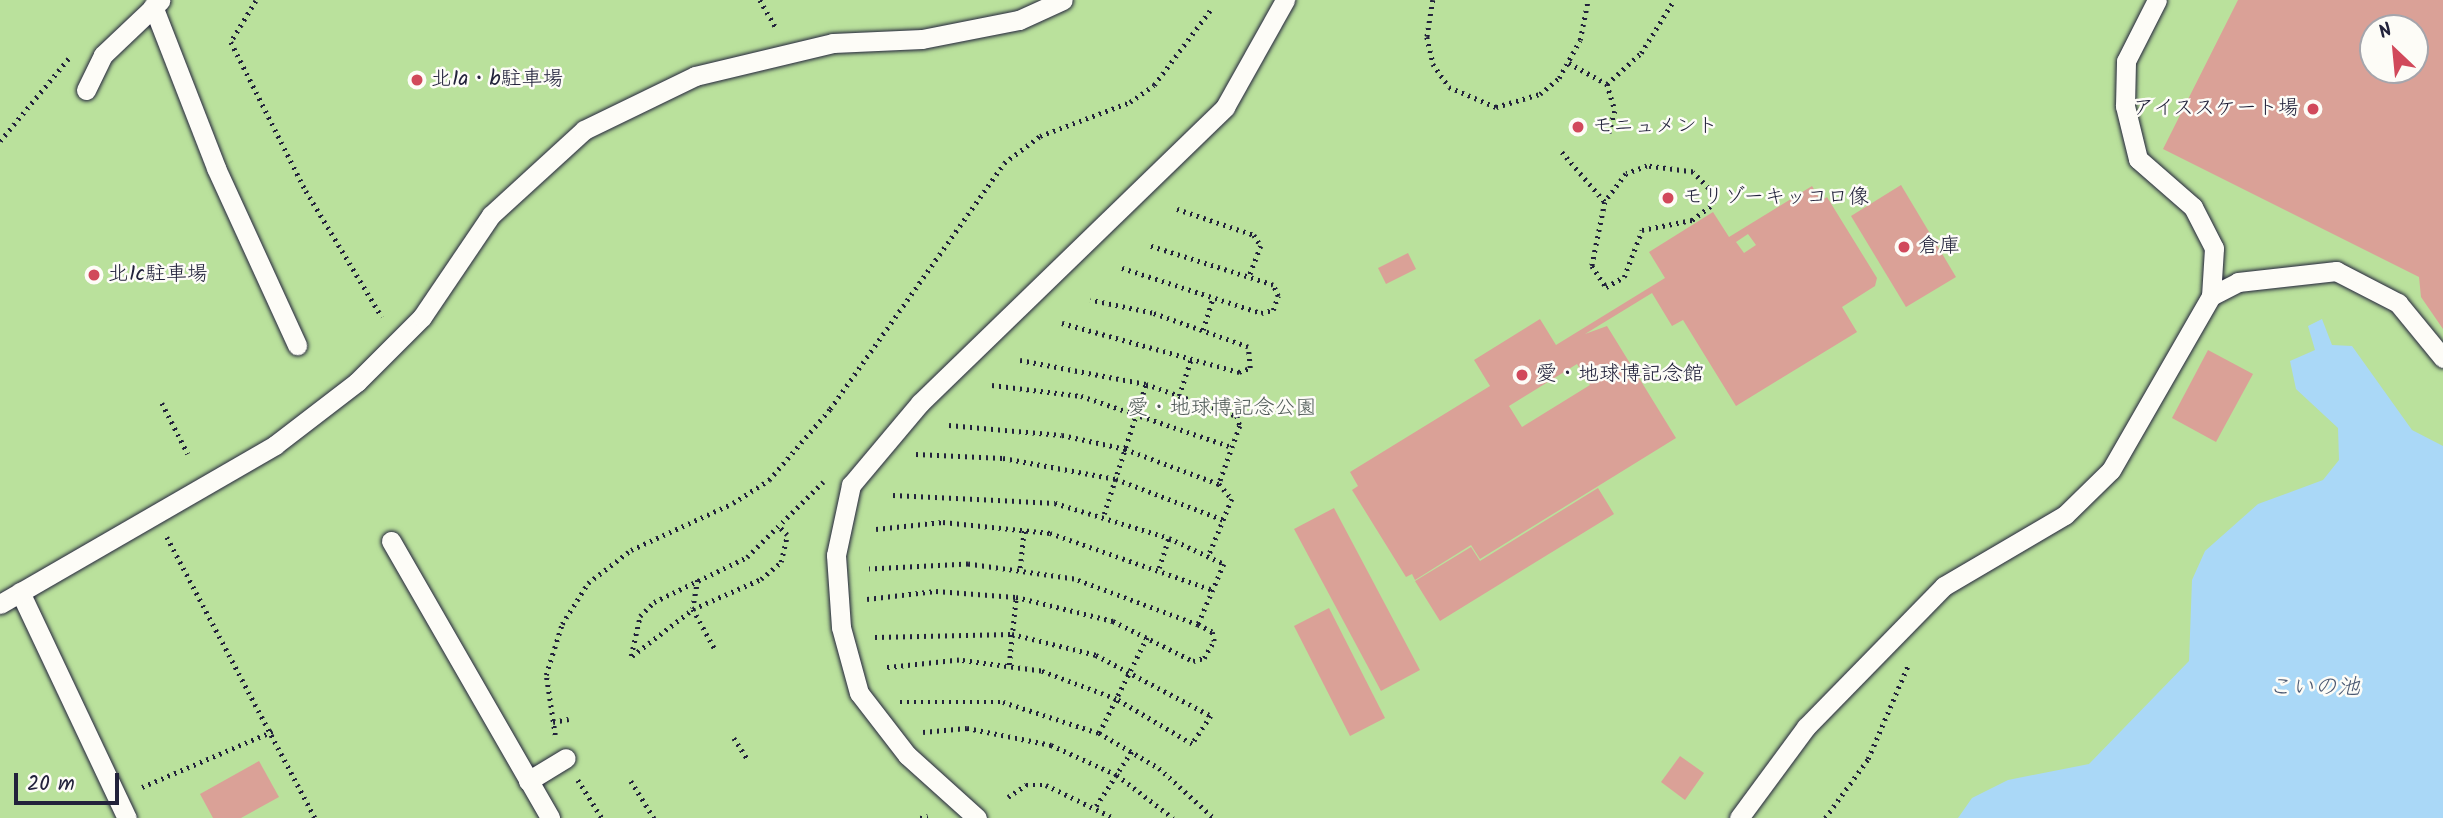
<!DOCTYPE html>
<html>
<head>
<meta charset="utf-8">
<style>
  body { margin:0 }
  #map { position:relative; width:2443px; height:818px; overflow:hidden; background:#f6eae4; font-family:Kalam,"Klee One",sans-serif }
  div>[style] { position:absolute }
  .green>* { inset:0; background:#bae19c }
  .water>* { inset:0; background:#aad8f7 }
  .building>* { inset:0; background:#daa197 }
  .path>* { height:4.5px; margin-top:-2.25px; transform-origin:0; background:repeating-linear-gradient(90deg,#22223b 0 2px,transparent 0 7px) }
  .roads { filter:drop-shadow(0 0 2px #22223b) drop-shadow(0 0 2px #22223b) }
  .service>* { height:19px; margin:-9.5px; padding:0 9.5px; transform-origin:9.5px; border-radius:9.5px; background:#fdfcf7 }
  .dots>* { width:19px; height:19px; translate:-50% -50%; box-sizing:border-box; border:4px solid #fdfcf7; border-radius:50% }
  span { translate:-50% -50%; white-space:nowrap; text-align:center; line-height:1.15; -webkit-text-stroke:5px #fdfcf7; paint-order:stroke }
  .poi-label { font-size:21px; color:#22223b }
  .left { translate:0 -50%; text-align:left }
  .right { translate:-100% -50%; text-align:right }
  .park-label { font-size:21px; color:#505b58 }
  .water-label { font-size:23px; color:#4b5973; font-style:italic }
  .north { position:absolute; left:2359px; top:14px; width:70px; height:70px; box-sizing:border-box; background:#fdfcf7; border:2px solid #a5a5ac; border-radius:50%; rotate:334deg; font-size:19px; font-weight:700; line-height:28px; text-align:center; color:#22223b }
  .north::after { content:''; display:block; margin:auto; width:24px; height:32px; background:#d1495b; clip-path:polygon(50% 0,100% 100%,50% 72%,0 100%) }
  .scale { position:absolute; left:14px; top:773px; width:105px; height:32px; box-sizing:border-box; border:4px solid #22223b; border-top:0; padding-left:9px; font-size:21px; line-height:24px; white-space:nowrap; color:#22223b; -webkit-text-stroke:5px #fdfcf7; paint-order:stroke }
</style>
</head>
<body>
<div id="map">
  <div class="green">
    <div style="clip-path:polygon(evenodd,0 0,2443px 0,2443px 818px,0 818px,0 0,2373px 28px,2415px 28px,2415px 70px,2373px 70px,2373px 28px)"></div>
  </div>
  <div class="water">
    <div style="clip-path:polygon(2322px 319px,2332px 345px,2352px 346px,2412px 430px,2443px 446px,2443px 818px,1958px 818px,1972px 798px,2008px 780px,2089px 764px,2189px 661px,2192px 580px,2205px 551px,2258px 504px,2323px 480px,2339px 460px,2338px 428px,2296px 389px,2290px 361px,2315px 350px,2308px 326px)"></div>
  </div>
  <div class="building">
    <div style="clip-path:polygon(evenodd,2238px 0,2443px 0,2443px 329px,2421px 297px,2419px 277px,2163px 149px,2238px 0,2373px 28px,2415px 28px,2415px 70px,2373px 70px,2373px 28px)"></div>
    <div style="clip-path:polygon(1901px 185px,1956px 277px,1906px 307px,1851px 216px)"></div>
    <div style="clip-path:polygon(evenodd,1812px 186px,1821px 201px,1827px 197px,1877px 278px,1875px 286px,1842px 307px,1857px 332px,1736px 406px,1683px 320px,1672px 326px,1652px 293px,1585px 334px,1607px 326px,1676px 438px,1480px 559px,1471px 545px,1415px 580px,1412px 574px,1406px 577px,1352px 490px,1358px 486px,1350px 472px,1490px 386px,1474px 360px,1540px 319px,1556px 345px,1665px 278px,1649px 252px,1713px 212px,1729px 237px,1812px 186px,1748px 234px,1756px 245px,1744px 253px,1736px 242px,1748px 234px,1812px 186px,1577px 364px,1590px 385px,1522px 427px,1509px 406px,1577px 364px)"></div>
    <div style="clip-path:polygon(1408px 253px,1416px 269px,1386px 284px,1378px 268px)"></div>
    <div style="clip-path:polygon(2208px 350px,2253px 374px,2216px 442px,2172px 418px)"></div>
    <div style="clip-path:polygon(1598px 488px,1614px 514px,1440px 621px,1415px 581px,1471px 547px,1480px 561px)"></div>
    <div style="clip-path:polygon(1334px 508px,1420px 670px,1381px 691px,1294px 529px)"></div>
    <div style="clip-path:polygon(1329px 608px,1385px 718px,1350px 736px,1294px 626px)"></div>
    <div style="clip-path:polygon(1680px 756px,1704px 773px,1685px 800px,1661px 782px)"></div>
    <div style="clip-path:polygon(259px 761px,279px 797px,241px 818px,213px 818px,200px 794px)"></div>
  </div>
  <div class="path">
    <div style="left:760px;top:0;width:34px;rotate:60deg"></div>
    <div style="left:1433px;top:0;width:37px;rotate:99deg"></div>
    <div style="left:1427px;top:37px;width:28px;rotate:77deg"></div>
    <div style="left:1433px;top:64px;width:28px;rotate:55deg"></div>
    <div style="left:1449px;top:87px;width:51px;rotate:23.1deg"></div>
    <div style="left:1496px;top:107px;width:46px;rotate:-16.5deg"></div>
    <div style="left:1540px;top:94px;width:25px;rotate:-40deg"></div>
    <div style="left:1559px;top:78px;width:43px;rotate:-61.1deg"></div>
    <div style="left:1580px;top:40px;width:41px;rotate:-78.7deg"></div>
    <div style="left:256px;top:1px;width:48px;rotate:121.4deg"></div>
    <div style="left:231px;top:42px;width:167px;rotate:63.3deg"></div>
    <div style="left:306px;top:191px;width:147px;rotate:58.9deg"></div>
    <div style="left:1569px;top:63px;width:43px;rotate:28.9deg"></div>
    <div style="left:1607px;top:84px;width:28px;rotate:73deg"></div>
    <div style="left:1615px;top:111px;width:24px;rotate:105deg"></div>
    <div style="left:1607px;top:84px;width:46px;rotate:-42.4deg"></div>
    <div style="left:1641px;top:53px;width:62px;rotate:-58.1deg"></div>
    <div style="left:0;top:141px;width:108px;rotate:-50.3deg"></div>
    <div style="left:1562px;top:152px;width:66px;rotate:49.3deg"></div>
    <div style="left:1605px;top:202px;width:65px;rotate:101.5deg"></div>
    <div style="left:1592px;top:266px;width:25px;rotate:56deg"></div>
    <div style="left:1606px;top:287px;width:21px;rotate:-29deg"></div>
    <div style="left:1624px;top:277px;width:50px;rotate:-69deg"></div>
    <div style="left:1642px;top:230px;width:51px;rotate:-11.3deg"></div>
    <div style="left:1692px;top:220px;width:26px;rotate:-37deg"></div>
    <div style="left:1713px;top:204px;width:11px;rotate:-90deg"></div>
    <div style="left:1713px;top:193px;width:29px;rotate:-134deg"></div>
    <div style="left:1693px;top:172px;width:46px;rotate:-172.6deg"></div>
    <div style="left:1647px;top:166px;width:22px;rotate:159deg"></div>
    <div style="left:1626px;top:174px;width:35px;rotate:127deg"></div>
    <div style="left:1177px;top:209px;width:81px;rotate:18.7deg"></div>
    <div style="left:1254px;top:235px;width:13px;rotate:58deg"></div>
    <div style="left:1261px;top:246px;width:33px;rotate:111deg"></div>
    <div style="left:1122px;top:268px;width:146px;rotate:17.9deg"></div>
    <div style="left:1261px;top:313px;width:12px;rotate:-14deg"></div>
    <div style="left:1273px;top:310px;width:15px;rotate:-70deg"></div>
    <div style="left:1278px;top:296px;width:12px;rotate:-114deg"></div>
    <div style="left:1273px;top:285px;width:132px;rotate:-162.4deg"></div>
    <div style="left:1062px;top:323px;width:184px;rotate:15.5deg"></div>
    <div style="left:1239px;top:372px;width:12px;rotate:-20deg"></div>
    <div style="left:1250px;top:368px;width:21px;rotate:-95deg"></div>
    <div style="left:1248px;top:347px;width:102px;rotate:-160.5deg"></div>
    <div style="left:1152px;top:313px;width:63px;rotate:-168.2deg"></div>
    <div style="left:1203px;top:330px;width:34px;rotate:-73deg"></div>
    <div style="left:1020px;top:360px;width:128px;rotate:10.8deg"></div>
    <div style="left:1146px;top:384px;width:96px;rotate:19.4deg"></div>
    <div style="left:1237px;top:416px;width:10px;rotate:73deg"></div>
    <div style="left:1240px;top:426px;width:62px;rotate:109.9deg"></div>
    <div style="left:992px;top:385px;width:90px;rotate:7deg"></div>
    <div style="left:1081px;top:396px;width:159px;rotate:18.7deg"></div>
    <div style="left:1179px;top:396px;width:40px;rotate:-72deg"></div>
    <div style="left:162px;top:403px;width:57px;rotate:63deg"></div>
    <div style="left:949px;top:425px;width:113px;rotate:5.1deg"></div>
    <div style="left:1062px;top:435px;width:65px;rotate:12.5deg"></div>
    <div style="left:1125px;top:449px;width:100px;rotate:20.4deg"></div>
    <div style="left:1219px;top:484px;width:20px;rotate:49deg"></div>
    <div style="left:1232px;top:499px;width:61px;rotate:112.3deg"></div>
    <div style="left:916px;top:454px;width:87px;rotate:2.6deg"></div>
    <div style="left:1003px;top:458px;width:115px;rotate:10.5deg"></div>
    <div style="left:1116px;top:479px;width:116px;rotate:20.8deg"></div>
    <div style="left:893px;top:495px;width:162px;rotate:2.8deg"></div>
    <div style="left:1055px;top:503px;width:119px;rotate:17.1deg"></div>
    <div style="left:1169px;top:538px;width:61px;rotate:25.3deg"></div>
    <div style="left:1224px;top:564px;width:66px;rotate:113.1deg"></div>
    <div style="left:1104px;top:514px;width:137px;rotate:-72.1deg"></div>
    <div style="left:876px;top:529px;width:67px;rotate:-6deg"></div>
    <div style="left:943px;top:522px;width:108px;rotate:5.9deg"></div>
    <div style="left:1050px;top:533px;width:173px;rotate:19.3deg"></div>
    <div style="left:167px;top:537px;width:318px;rotate:62.2deg"></div>
    <div style="left:1020px;top:568px;width:39px;rotate:-84deg"></div>
    <div style="left:1159px;top:568px;width:32px;rotate:-72deg"></div>
    <div style="left:698px;top:580px;width:29px;rotate:100deg"></div>
    <div style="left:693px;top:609px;width:48px;rotate:61.3deg"></div>
    <div style="left:867px;top:599px;width:69px;rotate:-6.6deg"></div>
    <div style="left:936px;top:591px;width:80px;rotate:4.3deg"></div>
    <div style="left:1016px;top:597px;width:100px;rotate:13.9deg"></div>
    <div style="left:1113px;top:621px;width:89px;rotate:26.6deg"></div>
    <div style="left:1193px;top:661px;width:11px;rotate:-15deg"></div>
    <div style="left:1204px;top:658px;width:20px;rotate:-60deg"></div>
    <div style="left:1214px;top:641px;width:9px;rotate:-103deg"></div>
    <div style="left:1212px;top:632px;width:16px;rotate:-153deg"></div>
    <div style="left:1198px;top:625px;width:132px;rotate:-159.6deg"></div>
    <div style="left:1074px;top:579px;width:107px;rotate:-171.9deg"></div>
    <div style="left:968px;top:564px;width:99px;rotate:177.1deg"></div>
    <div style="left:875px;top:637px;width:137px;rotate:-1.3deg"></div>
    <div style="left:1012px;top:634px;width:87px;rotate:14deg"></div>
    <div style="left:1096px;top:655px;width:130px;rotate:27.9deg"></div>
    <div style="left:1211px;top:716px;width:34px;rotate:124deg"></div>
    <div style="left:1192px;top:744px;width:88px;rotate:-149.4deg"></div>
    <div style="left:1116px;top:699px;width:80px;rotate:-159.5deg"></div>
    <div style="left:1041px;top:671px;width:83px;rotate:-172.4deg"></div>
    <div style="left:959px;top:660px;width:76px;rotate:174deg"></div>
    <div style="left:631px;top:656px;width:41px;rotate:-77.3deg"></div>
    <div style="left:640px;top:616px;width:20px;rotate:-45deg"></div>
    <div style="left:654px;top:602px;width:103px;rotate:-25.8deg"></div>
    <div style="left:747px;top:557px;width:107px;rotate:-44.6deg"></div>
    <div style="left:632px;top:656px;width:77px;rotate:-37.6deg"></div>
    <div style="left:693px;top:609px;width:74px;rotate:-23.8deg"></div>
    <div style="left:761px;top:579px;width:26px;rotate:-40deg"></div>
    <div style="left:781px;top:562px;width:28px;rotate:-77deg"></div>
    <div style="left:787px;top:535px;width:13px;rotate:-135deg"></div>
    <div style="left:1009px;top:665px;width:68px;rotate:-84.1deg"></div>
    <div style="left:900px;top:702px;width:103px"></div>
    <div style="left:1003px;top:702px;width:101px;rotate:17.9deg"></div>
    <div style="left:1099px;top:733px;width:69px;rotate:30.3deg"></div>
    <div style="left:1159px;top:768px;width:74px;rotate:42.3deg"></div>
    <div style="left:553px;top:722px;width:16px;rotate:-11deg"></div>
    <div style="left:923px;top:732px;width:44px;rotate:-5.2deg"></div>
    <div style="left:967px;top:728px;width:86px;rotate:11.4deg"></div>
    <div style="left:1051px;top:745px;width:72px;rotate:24.4deg"></div>
    <div style="left:1117px;top:775px;width:71px;rotate:37.5deg"></div>
    <div style="left:1099px;top:733px;width:107px;rotate:-63.4deg"></div>
    <div style="left:555px;top:735px;width:61px;rotate:-98.5deg"></div>
    <div style="left:546px;top:675px;width:53px;rotate:-72.6deg"></div>
    <div style="left:562px;top:624px;width:49px;rotate:-57.6deg"></div>
    <div style="left:588px;top:583px;width:54px;rotate:-37.5deg"></div>
    <div style="left:631px;top:550px;width:112px;rotate:-24.7deg"></div>
    <div style="left:733px;top:503px;width:43px;rotate:-32.6deg"></div>
    <div style="left:769px;top:480px;width:94px;rotate:-49.3deg"></div>
    <div style="left:830px;top:409px;width:301px;rotate:-54.7deg"></div>
    <div style="left:1004px;top:163px;width:45px;rotate:-36.9deg"></div>
    <div style="left:1040px;top:136px;width:96px;rotate:-20.7deg"></div>
    <div style="left:1130px;top:102px;width:29px;rotate:-35deg"></div>
    <div style="left:1154px;top:85px;width:95px;rotate:-53.1deg"></div>
    <div style="left:734px;top:738px;width:24px;rotate:57deg"></div>
    <div style="left:578px;top:780px;width:45px;rotate:57.7deg"></div>
    <div style="left:631px;top:781px;width:44px;rotate:58.1deg"></div>
    <div style="left:142px;top:787px;width:142px;rotate:-23.1deg"></div>
    <div style="left:1008px;top:797px;width:22px;rotate:-34deg"></div>
    <div style="left:1026px;top:785px;width:20px"></div>
    <div style="left:1046px;top:785px;width:76px;rotate:25.9deg"></div>
    <div style="left:1096px;top:806px;width:68px;rotate:-57deg"></div>
    <div style="left:920px;top:818px;width:8px;rotate:-14deg"></div>
    <div style="left:1825px;top:818px;width:73px;rotate:-53.9deg"></div>
    <div style="left:1868px;top:759px;width:104px;rotate:-66.9deg"></div>
  </div>
  <div class="roads">
    <div class="service">
      <div style="left:153px;top:6px;width:174px;rotate:68.7deg"></div>
      <div style="left:216px;top:168px;width:195px;rotate:65.4deg"></div>
      <div style="left:86px;top:90px;width:39px;rotate:-64deg"></div>
      <div style="left:103px;top:55px;width:79px;rotate:-43.5deg"></div>
      <div style="left:2211px;top:296px;width:30px;rotate:-27deg"></div>
      <div style="left:2238px;top:282px;width:99px;rotate:-6.4deg"></div>
      <div style="left:2336px;top:271px;width:70px;rotate:27.3deg"></div>
      <div style="left:2398px;top:303px;width:71px;rotate:50.7deg"></div>
      <div style="left:391px;top:541px;width:319px;rotate:60.1deg"></div>
      <div style="left:20px;top:592px;width:250px;rotate:64.7deg"></div>
      <div style="left:0;top:604px;width:318px;rotate:-30deg"></div>
      <div style="left:275px;top:445px;width:103px;rotate:-37.5deg"></div>
      <div style="left:357px;top:382px;width:92px;rotate:-45deg"></div>
      <div style="left:422px;top:317px;width:123px;rotate:-55.9deg"></div>
      <div style="left:491px;top:215px;width:126px;rotate:-42.4deg"></div>
      <div style="left:584px;top:130px;width:123px;rotate:-25.9deg"></div>
      <div style="left:695px;top:76px;width:142px;rotate:-13.4deg"></div>
      <div style="left:833px;top:43px;width:89px;rotate:-2.6deg"></div>
      <div style="left:922px;top:39px;width:99px;rotate:-11.1deg"></div>
      <div style="left:1019px;top:20px;width:48px;rotate:-24.4deg"></div>
      <div style="left:528px;top:781px;width:44px;rotate:-31.2deg"></div>
      <div style="left:977px;top:818px;width:94px;rotate:-138deg"></div>
      <div style="left:907px;top:755px;width:78px;rotate:-127.7deg"></div>
      <div style="left:859px;top:693px;width:68px;rotate:-105.3deg"></div>
      <div style="left:841px;top:627px;width:72px;rotate:-94deg"></div>
      <div style="left:836px;top:555px;width:72px;rotate:-77.9deg"></div>
      <div style="left:851px;top:485px;width:107px;rotate:-49.9deg"></div>
      <div style="left:920px;top:403px;width:425px;rotate:-44.1deg"></div>
      <div style="left:1225px;top:107px;width:123px;rotate:-60.7deg"></div>
      <div style="left:1739px;top:818px;width:113px;rotate:-53.6deg"></div>
      <div style="left:1806px;top:727px;width:197px;rotate:-45.6deg"></div>
      <div style="left:1944px;top:586px;width:140px;rotate:-30.4deg"></div>
      <div style="left:2065px;top:515px;width:64px;rotate:-44.4deg"></div>
      <div style="left:2111px;top:470px;width:201px;rotate:-60.1deg"></div>
      <div style="left:2211px;top:296px;width:48px;rotate:-86.4deg"></div>
      <div style="left:2214px;top:248px;width:46px;rotate:-117.1deg"></div>
      <div style="left:2193px;top:207px;width:73px;rotate:-138.9deg"></div>
      <div style="left:2138px;top:159px;width:55px;rotate:-103.8deg"></div>
      <div style="left:2125px;top:106px;width:45px;rotate:-88.7deg"></div>
      <div style="left:2126px;top:61px;width:68px;rotate:-63.1deg"></div>
    </div>
  </div>
  <div class="dots">
    <div style="left:417px;top:80px;background:#d1495b"></div>
    <div style="left:2313px;top:109px;background:#d1495b"></div>
    <div style="left:1578px;top:127px;background:#d1495b"></div>
    <div style="left:1668px;top:198px;background:#d1495b"></div>
    <div style="left:1904px;top:247px;background:#d1495b"></div>
    <div style="left:94px;top:275px;background:#d1495b"></div>
    <div style="left:1522px;top:375px;background:#d1495b"></div>
  </div>
  <div class="poi-label">
    <span class="left" style="left:431px;top:80px">北1a・b駐車場</span>
    <span class="right" style="left:2299px;top:109px">アイススケート場</span>
    <span class="left" style="left:1592px;top:127px">モニュメント</span>
    <span class="left" style="left:1682px;top:198px">モリゾーキッコロ像</span>
    <span class="left" style="left:1918px;top:247px">倉庫</span>
    <span class="left" style="left:108px;top:275px">北1c駐車場</span>
    <span class="left" style="left:1536px;top:375px">愛・地球博記念館</span>
  </div>
  <div class="park-label">
    <span style="left:1222px;top:409px">愛・地球博記念公園</span>
  </div>
  <div class="water-label">
    <span style="left:2314px;top:688px">こいの池</span>
  </div>
  <div class="north">N</div>
  <div class="scale">20 m</div>
</div>
</body>
</html>
